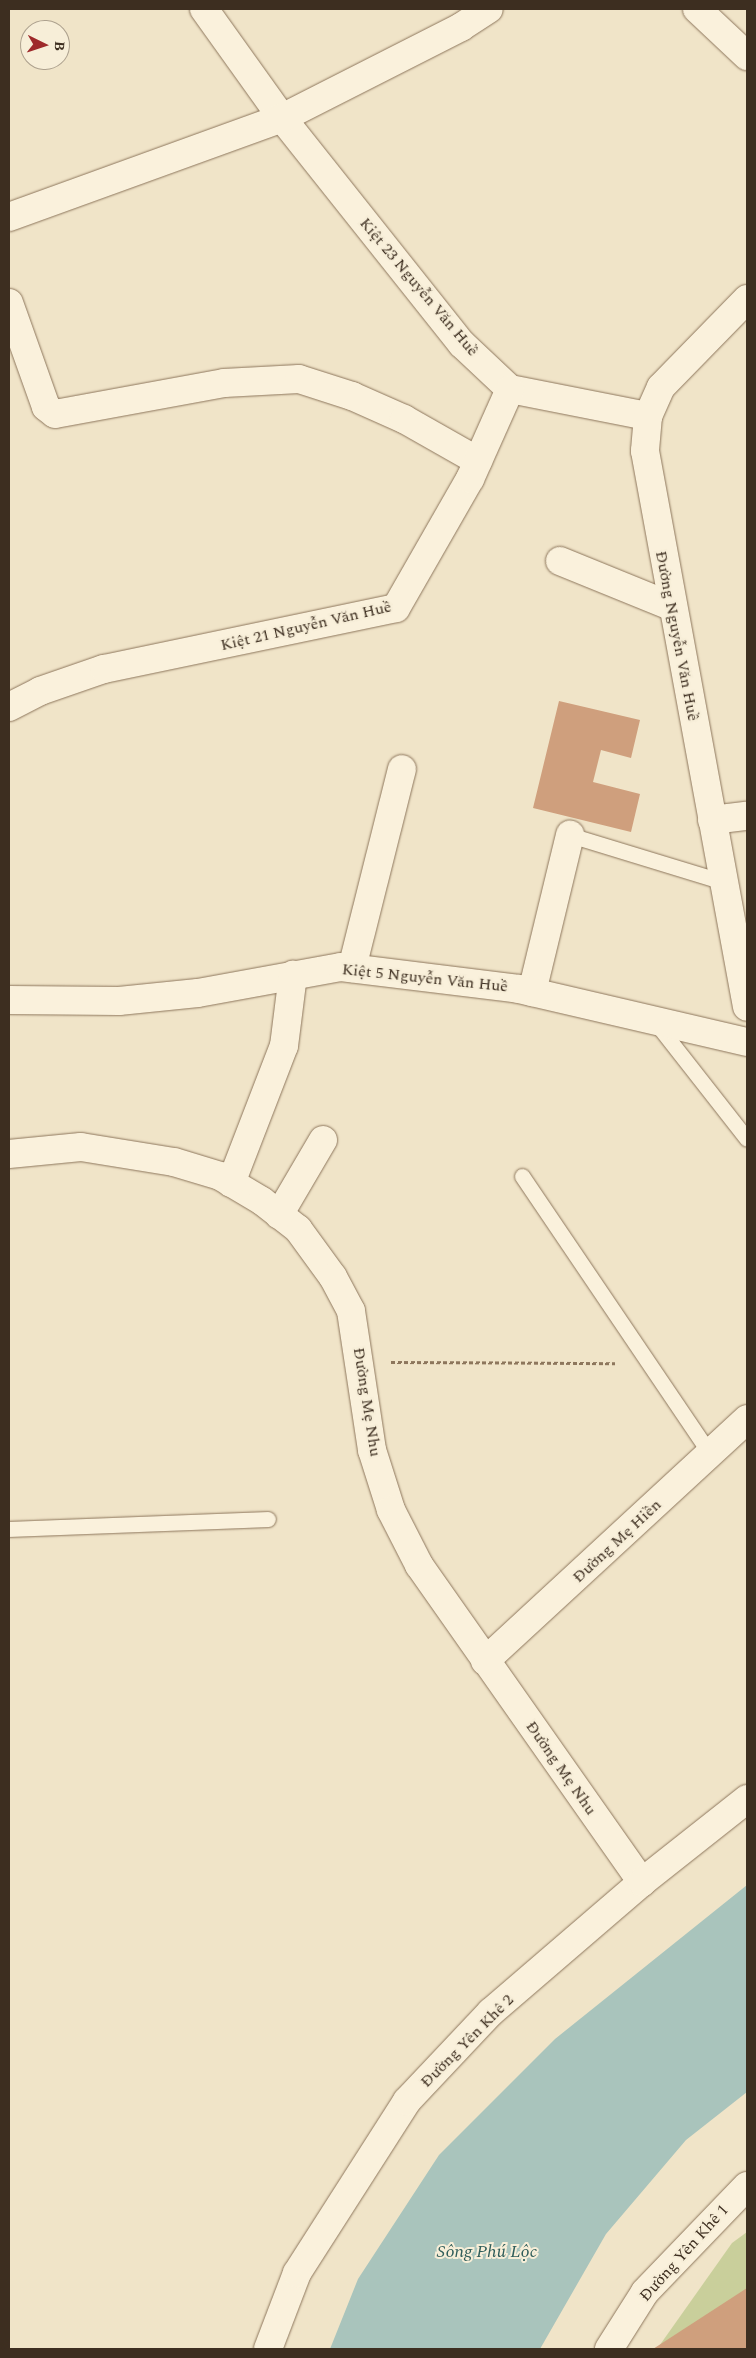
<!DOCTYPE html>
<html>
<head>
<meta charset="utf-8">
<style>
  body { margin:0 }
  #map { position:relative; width:756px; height:2358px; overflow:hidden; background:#f0e4c8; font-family:Spectral,serif }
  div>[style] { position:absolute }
  .green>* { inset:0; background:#c9cf9b }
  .water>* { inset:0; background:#a9c4bc }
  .building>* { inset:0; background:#cf9f7d }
  .path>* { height:3px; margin-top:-1.5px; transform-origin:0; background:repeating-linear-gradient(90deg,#8d765c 0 4px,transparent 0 6.5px) }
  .roads { filter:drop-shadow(0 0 1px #8d765c) drop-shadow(0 0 1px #8d765c) }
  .lane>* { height:15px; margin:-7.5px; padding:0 7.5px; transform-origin:7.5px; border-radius:7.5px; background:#faf1dc }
  .street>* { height:28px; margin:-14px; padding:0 14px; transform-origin:14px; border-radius:14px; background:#faf1dc }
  span { translate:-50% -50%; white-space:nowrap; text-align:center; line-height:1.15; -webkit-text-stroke:4px #f7eed8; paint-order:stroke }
  .street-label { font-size:16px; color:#3d2e20 }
  .water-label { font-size:18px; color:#2f5d5a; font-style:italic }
  .frame { position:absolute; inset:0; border:10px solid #3d2e20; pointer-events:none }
  .north { position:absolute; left:20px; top:20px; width:50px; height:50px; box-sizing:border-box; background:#f7eed8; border:1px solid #ada18e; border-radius:50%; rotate:94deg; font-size:14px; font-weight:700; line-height:20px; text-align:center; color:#3d2e20 }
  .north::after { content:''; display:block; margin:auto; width:18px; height:22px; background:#9e2a2b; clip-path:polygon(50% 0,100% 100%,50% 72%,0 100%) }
</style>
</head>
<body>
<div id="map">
  <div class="green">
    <div style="clip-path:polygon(747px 2232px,747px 2349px,657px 2349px,732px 2243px)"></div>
  </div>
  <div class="water">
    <div style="clip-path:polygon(747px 1885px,747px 2092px,686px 2140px,606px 2234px,540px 2349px,330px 2349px,358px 2279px,439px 2155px,555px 2039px)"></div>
  </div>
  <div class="building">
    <div style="clip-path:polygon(559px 701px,640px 720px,631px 758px,601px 750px,593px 782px,640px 794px,631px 832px,533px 808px)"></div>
    <div style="clip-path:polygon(747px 2288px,747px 2349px,653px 2349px)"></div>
  </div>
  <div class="path">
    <div style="left:391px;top:1362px;width:224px;rotate:0.3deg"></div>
  </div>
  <div class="roads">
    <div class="lane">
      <div style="left:570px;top:835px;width:161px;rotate:17deg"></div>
      <div style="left:656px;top:1023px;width:147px;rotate:51.9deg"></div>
      <div style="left:522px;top:1176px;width:336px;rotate:55.9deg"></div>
      <div style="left:9px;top:1529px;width:259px;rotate:-2.2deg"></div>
    </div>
    <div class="street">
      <div style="left:204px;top:9px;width:134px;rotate:54.4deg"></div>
      <div style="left:282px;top:118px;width:289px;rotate:51.5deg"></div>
      <div style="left:462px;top:344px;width:66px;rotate:43.2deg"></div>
      <div style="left:510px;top:389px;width:141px;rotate:11.1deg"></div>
      <div style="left:697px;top:9px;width:69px;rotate:43.2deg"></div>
      <div style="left:9px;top:217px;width:290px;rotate:-19.9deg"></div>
      <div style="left:282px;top:118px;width:201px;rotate:-26.9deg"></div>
      <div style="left:461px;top:27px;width:33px;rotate:-33deg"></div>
      <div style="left:747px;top:299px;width:123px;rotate:134.3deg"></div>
      <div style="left:661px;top:387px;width:32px;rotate:114deg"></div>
      <div style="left:648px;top:416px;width:35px;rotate:95deg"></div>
      <div style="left:645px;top:451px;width:565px;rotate:79.6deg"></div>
      <div style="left:9px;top:303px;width:110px;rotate:70.4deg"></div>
      <div style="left:46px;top:407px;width:11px;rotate:38deg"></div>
      <div style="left:55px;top:414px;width:172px;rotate:-10.4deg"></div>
      <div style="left:224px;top:383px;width:75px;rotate:-3.1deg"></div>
      <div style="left:299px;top:379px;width:56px;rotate:17.8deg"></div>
      <div style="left:352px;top:396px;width:57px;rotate:23.9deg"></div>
      <div style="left:404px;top:419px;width:85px;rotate:29.6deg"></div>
      <div style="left:560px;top:561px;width:120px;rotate:22.1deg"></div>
      <div style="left:9px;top:707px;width:35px;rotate:-27deg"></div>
      <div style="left:40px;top:691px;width:68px;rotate:-19deg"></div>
      <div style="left:104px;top:669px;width:298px;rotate:-11.8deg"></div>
      <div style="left:396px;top:608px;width:149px;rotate:-60.2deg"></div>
      <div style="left:470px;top:479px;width:98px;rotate:-66deg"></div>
      <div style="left:712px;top:820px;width:35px;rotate:-7deg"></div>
      <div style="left:352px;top:968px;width:205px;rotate:-75.9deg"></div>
      <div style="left:532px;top:992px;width:162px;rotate:-76.4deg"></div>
      <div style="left:9px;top:1000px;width:110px;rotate:0.5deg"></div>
      <div style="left:119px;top:1001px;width:79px;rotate:-5.8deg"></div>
      <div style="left:198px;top:993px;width:145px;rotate:-10.3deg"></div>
      <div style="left:341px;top:967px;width:179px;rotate:7deg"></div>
      <div style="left:519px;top:989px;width:234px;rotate:13.1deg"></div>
      <div style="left:9px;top:1154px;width:72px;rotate:-5.6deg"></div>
      <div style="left:81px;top:1147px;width:94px;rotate:9.2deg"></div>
      <div style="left:174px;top:1162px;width:48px;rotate:16.9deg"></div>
      <div style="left:220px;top:1176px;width:49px;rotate:30.8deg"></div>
      <div style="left:262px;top:1201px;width:46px;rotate:37.9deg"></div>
      <div style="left:298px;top:1229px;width:59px;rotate:53.9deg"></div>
      <div style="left:333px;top:1277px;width:38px;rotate:62deg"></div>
      <div style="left:351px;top:1311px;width:141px;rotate:81.4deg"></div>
      <div style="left:372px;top:1450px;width:63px;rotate:72.4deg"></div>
      <div style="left:391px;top:1510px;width:62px;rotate:63deg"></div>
      <div style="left:419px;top:1565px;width:388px;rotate:54.9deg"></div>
      <div style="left:231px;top:1183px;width:147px;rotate:-68.9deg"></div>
      <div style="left:284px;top:1046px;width:72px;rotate:-82.8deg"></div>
      <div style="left:279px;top:1215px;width:87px;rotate:-59.6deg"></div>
      <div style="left:485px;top:1661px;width:357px;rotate:-42.7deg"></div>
      <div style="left:268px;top:2349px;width:81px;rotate:-69.1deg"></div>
      <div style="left:297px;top:2273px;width:204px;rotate:-57.4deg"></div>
      <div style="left:407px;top:2101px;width:122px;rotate:-46.7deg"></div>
      <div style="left:491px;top:2012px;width:199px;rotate:-40.7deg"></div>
      <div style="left:642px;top:1882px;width:134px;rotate:-38.3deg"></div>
      <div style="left:609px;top:2349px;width:67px;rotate:-57.7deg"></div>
      <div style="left:645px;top:2292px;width:147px;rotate:-46.1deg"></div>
    </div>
  </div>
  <div class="street-label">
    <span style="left:419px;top:287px;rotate:50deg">Kiệt 23 Nguyễn Văn Huề</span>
    <span style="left:306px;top:626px;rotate:-13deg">Kiệt 21 Nguyễn Văn Huề</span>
    <span style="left:677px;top:636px;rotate:79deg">Đường Nguyễn Văn Huề</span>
    <span style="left:425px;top:978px;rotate:6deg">Kiệt 5 Nguyễn Văn Huề</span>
    <span style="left:367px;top:1402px;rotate:81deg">Đường Mẹ Nhu</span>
    <span style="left:617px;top:1541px;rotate:-43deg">Đường Mẹ Hiền</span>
    <span style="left:561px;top:1768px;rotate:55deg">Đường Mẹ Nhu</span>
    <span style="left:467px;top:2041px;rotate:-45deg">Đường Yên Khê 2</span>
    <span style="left:684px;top:2253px;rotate:-48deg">Đường Yên Khê 1</span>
  </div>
  <div class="water-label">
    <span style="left:487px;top:2252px">Sông Phú Lộc</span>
  </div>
  <div class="frame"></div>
  <div class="north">B</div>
</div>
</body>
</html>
